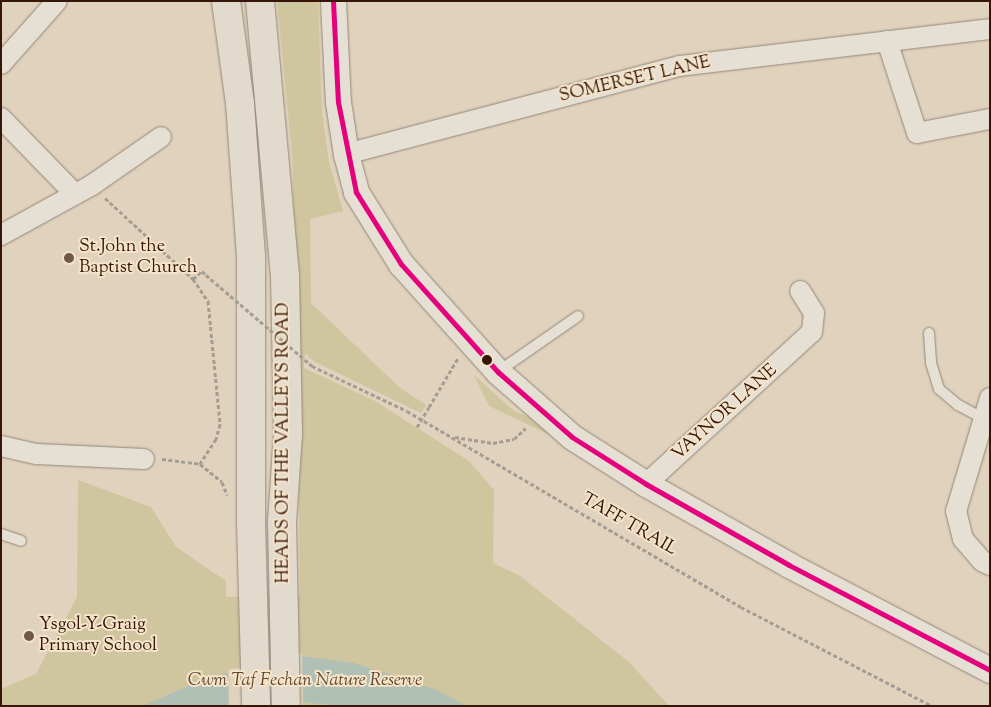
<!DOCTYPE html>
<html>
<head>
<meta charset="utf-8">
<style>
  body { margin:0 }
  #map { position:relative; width:991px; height:707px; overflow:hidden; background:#e1d2bd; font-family:"Sorts Mill Goudy",serif }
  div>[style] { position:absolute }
  .green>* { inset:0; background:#cfc59e }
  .water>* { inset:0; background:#b0c0b4 }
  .pier>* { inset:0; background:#e1d2bd }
  .path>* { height:3px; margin-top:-1.5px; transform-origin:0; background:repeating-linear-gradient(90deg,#a59c92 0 4px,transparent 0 6.5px) }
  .roads { filter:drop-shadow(0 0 1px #938779) drop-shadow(0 0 1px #938779) }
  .service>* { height:10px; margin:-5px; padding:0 5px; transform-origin:5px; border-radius:5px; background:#e6dfd4 }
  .minor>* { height:20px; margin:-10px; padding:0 10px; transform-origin:10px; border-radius:10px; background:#e6dfd4 }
  .tertiary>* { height:25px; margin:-12.5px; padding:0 12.5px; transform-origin:12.5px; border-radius:12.5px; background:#e6dfd4 }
  .trunk>* { height:28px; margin:-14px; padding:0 14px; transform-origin:14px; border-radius:14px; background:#e2dacd }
  .path-bridge>* { height:3px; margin-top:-1.5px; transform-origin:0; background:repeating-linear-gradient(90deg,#a59c92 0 4px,transparent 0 6.5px) }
  .bus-1>* { height:5px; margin:-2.5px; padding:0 2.5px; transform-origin:2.5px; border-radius:2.5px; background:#e5007d }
  .dots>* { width:14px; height:14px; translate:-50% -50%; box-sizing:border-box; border:2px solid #f5e4ca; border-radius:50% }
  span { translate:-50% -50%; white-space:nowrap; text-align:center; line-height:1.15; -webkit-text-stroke:4px #f5e4ca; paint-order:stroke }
  .street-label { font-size:18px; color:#351609 }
  .poi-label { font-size:18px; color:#351609 }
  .left { translate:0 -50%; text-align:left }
  .park-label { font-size:18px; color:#5f482e; font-style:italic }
  .frame { position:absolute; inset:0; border:2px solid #351609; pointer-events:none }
</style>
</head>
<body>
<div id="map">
  <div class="green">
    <div style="clip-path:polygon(277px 1px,318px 1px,322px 112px,329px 162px,343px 211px,310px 219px,311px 303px,399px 387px,426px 405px,421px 413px,315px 362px,305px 353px,304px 368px,375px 401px,469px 461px,494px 490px,493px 563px,520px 576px,629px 662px,669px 706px,1px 706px,1px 689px,36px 674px,77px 597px,78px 480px,151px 507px,176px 547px,226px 581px,226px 597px,300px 595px,297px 304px,292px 154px)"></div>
    <div style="clip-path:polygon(474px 375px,514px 411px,538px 421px,558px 439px,489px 406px)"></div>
  </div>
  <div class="water">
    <div style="clip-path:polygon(300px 656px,354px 663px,437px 690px,466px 706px,341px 706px,270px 699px,248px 706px,142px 706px,209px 677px)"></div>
  </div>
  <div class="pier">
    <div style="clip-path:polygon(302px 653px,303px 705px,270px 701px,256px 706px,229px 706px,228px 670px)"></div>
  </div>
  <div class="path">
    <div style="left:105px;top:198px;width:120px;rotate:42.6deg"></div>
    <div style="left:193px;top:279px;width:27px;rotate:56deg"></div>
    <div style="left:208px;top:301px;width:124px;rotate:84.4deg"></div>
    <div style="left:220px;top:424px;width:16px;rotate:105deg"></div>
    <div style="left:216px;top:439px;width:30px;rotate:123deg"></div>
    <div style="left:193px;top:279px;width:12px;rotate:-42deg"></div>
    <div style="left:202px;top:271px;width:6px;rotate:45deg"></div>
    <div style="left:312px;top:366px;width:105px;rotate:25.3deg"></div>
    <div style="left:407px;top:411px;width:387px;rotate:30.4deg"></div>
    <div style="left:741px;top:607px;width:215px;rotate:27.4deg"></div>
    <div style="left:429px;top:407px;width:57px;rotate:-59.4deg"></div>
    <div style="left:455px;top:437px;width:38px;rotate:9deg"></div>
    <div style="left:493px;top:443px;width:21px;rotate:-11deg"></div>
    <div style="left:514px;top:439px;width:16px;rotate:-43deg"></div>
    <div style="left:162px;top:459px;width:38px;rotate:7deg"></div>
    <div style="left:200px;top:464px;width:28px;rotate:39deg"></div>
    <div style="left:222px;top:482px;width:14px;rotate:69deg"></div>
  </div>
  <div class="roads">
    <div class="service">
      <div style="left:929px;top:333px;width:30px;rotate:86deg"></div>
      <div style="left:931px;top:363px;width:27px;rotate:73deg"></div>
      <div style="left:939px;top:389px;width:25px;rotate:40deg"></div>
      <div style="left:958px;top:405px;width:27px;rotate:28deg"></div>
      <div style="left:499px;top:371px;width:96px;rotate:-34.8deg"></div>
      <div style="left:1px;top:534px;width:21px;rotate:19deg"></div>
    </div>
    <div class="minor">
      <div style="left:887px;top:41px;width:97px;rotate:71.9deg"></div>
      <div style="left:917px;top:133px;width:74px;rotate:-10.9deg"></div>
      <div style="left:1px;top:64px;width:84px;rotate:-48.4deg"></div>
      <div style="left:1px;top:118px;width:106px;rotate:45.8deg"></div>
      <div style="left:346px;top:154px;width:345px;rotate:-14.8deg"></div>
      <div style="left:680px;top:66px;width:312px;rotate:-6.8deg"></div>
      <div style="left:1px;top:235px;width:104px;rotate:-28.8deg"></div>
      <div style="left:92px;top:185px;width:84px;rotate:-34.8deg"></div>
      <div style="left:990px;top:398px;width:118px;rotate:106.7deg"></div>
      <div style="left:956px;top:511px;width:29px;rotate:76deg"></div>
      <div style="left:963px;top:539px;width:29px;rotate:49deg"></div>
      <div style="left:982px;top:561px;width:9px;rotate:27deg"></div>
      <div style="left:1px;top:446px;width:37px;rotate:13deg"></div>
      <div style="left:37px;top:454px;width:107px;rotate:2.7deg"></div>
      <div style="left:646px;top:484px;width:225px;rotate:-42.5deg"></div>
      <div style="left:812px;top:332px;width:19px;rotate:-84deg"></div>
      <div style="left:814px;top:313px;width:26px;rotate:-122deg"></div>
    </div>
    <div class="tertiary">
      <div style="left:333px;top:1px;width:101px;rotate:87.2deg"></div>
      <div style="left:338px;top:102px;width:53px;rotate:81.3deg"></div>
      <div style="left:346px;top:154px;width:39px;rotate:75deg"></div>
      <div style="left:356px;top:192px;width:85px;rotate:58deg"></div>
      <div style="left:401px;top:264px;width:145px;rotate:48.1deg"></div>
      <div style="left:498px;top:372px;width:98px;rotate:41.3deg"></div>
      <div style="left:572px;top:437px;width:88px;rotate:32.4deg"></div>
      <div style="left:646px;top:484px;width:164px;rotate:29.5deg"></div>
      <div style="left:789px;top:565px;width:227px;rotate:27.6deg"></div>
    </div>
    <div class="trunk">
      <div style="left:226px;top:1px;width:103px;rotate:82.2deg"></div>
      <div style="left:240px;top:103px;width:153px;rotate:85.9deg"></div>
      <div style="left:251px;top:256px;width:267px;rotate:90deg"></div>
      <div style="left:251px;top:523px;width:183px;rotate:88.4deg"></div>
      <div style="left:260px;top:1px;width:275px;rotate:84.8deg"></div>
      <div style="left:285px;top:275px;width:159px;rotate:88.9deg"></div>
      <div style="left:288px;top:434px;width:88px;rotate:93.9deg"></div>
      <div style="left:282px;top:522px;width:184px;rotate:88.8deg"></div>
    </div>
  </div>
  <div class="path-bridge">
    <div style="left:206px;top:275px;width:140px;rotate:40.6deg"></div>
    <div style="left:417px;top:427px;width:23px;rotate:-59deg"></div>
  </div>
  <div class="bus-1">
    <div style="left:333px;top:1px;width:101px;rotate:87.2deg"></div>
    <div style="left:338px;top:102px;width:92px;rotate:78.7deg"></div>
    <div style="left:356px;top:192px;width:85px;rotate:58deg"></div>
    <div style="left:401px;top:264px;width:145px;rotate:48.1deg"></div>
    <div style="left:498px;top:372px;width:98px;rotate:41.3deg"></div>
    <div style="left:572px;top:437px;width:88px;rotate:32.4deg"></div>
    <div style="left:646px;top:484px;width:164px;rotate:29.5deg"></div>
    <div style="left:789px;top:565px;width:227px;rotate:27.6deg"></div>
  </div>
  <div class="dots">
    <div style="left:69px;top:258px;background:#715848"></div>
    <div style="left:487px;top:360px;background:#351609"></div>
    <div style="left:29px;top:636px;background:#715848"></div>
  </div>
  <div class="street-label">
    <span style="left:635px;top:80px;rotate:-13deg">SOMERSET LANE</span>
    <span style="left:725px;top:413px;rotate:-42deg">VAYNOR LANE</span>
    <span style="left:284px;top:443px;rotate:-90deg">HEADS OF THE VALLEYS ROAD</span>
    <span style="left:629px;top:525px;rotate:30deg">TAFF TRAIL</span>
  </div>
  <div class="poi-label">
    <span class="left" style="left:79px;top:258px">St.John the<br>Baptist Church</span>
    <span class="left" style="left:39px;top:636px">Ysgol-Y-Graig<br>Primary School</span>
  </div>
  <div class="park-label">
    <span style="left:305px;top:681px">Cwm Taf Fechan Nature Reserve</span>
  </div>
  <div class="frame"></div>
</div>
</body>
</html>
